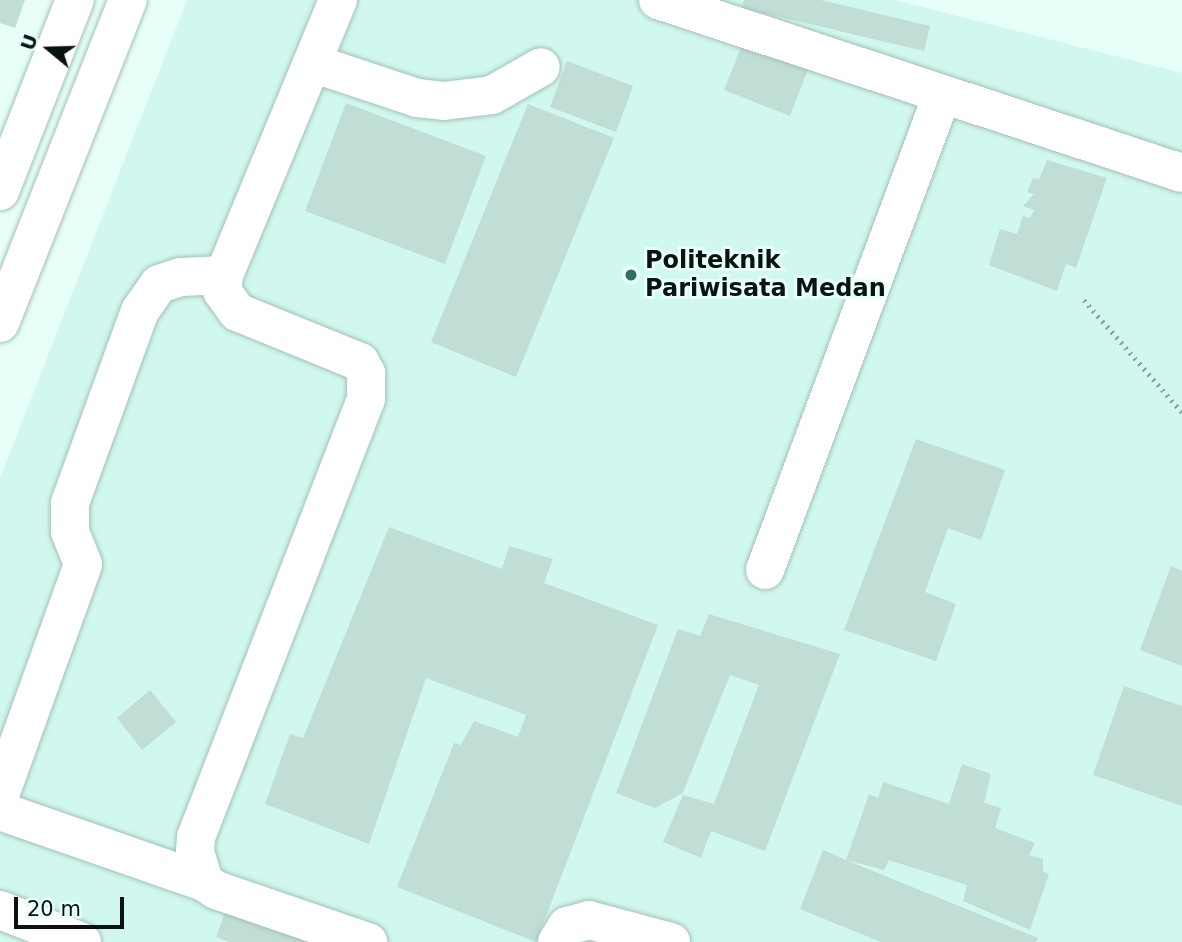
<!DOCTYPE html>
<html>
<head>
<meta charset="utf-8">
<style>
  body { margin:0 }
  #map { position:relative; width:1182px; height:942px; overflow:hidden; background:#e7fff8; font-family:"DejaVu Sans",sans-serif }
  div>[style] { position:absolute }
  .built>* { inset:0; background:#d1f8ee }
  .building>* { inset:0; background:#c0ddd6 }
  .path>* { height:4.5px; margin-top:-2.25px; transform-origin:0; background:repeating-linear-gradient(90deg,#8da09b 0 2px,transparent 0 7px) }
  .roads { filter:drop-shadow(0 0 2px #a3c0b9) drop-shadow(0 0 2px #a3c0b9) }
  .minor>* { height:38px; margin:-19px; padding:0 19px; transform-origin:19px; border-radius:19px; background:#fff }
  .dots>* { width:19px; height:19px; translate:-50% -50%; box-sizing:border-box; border:4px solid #e7fff8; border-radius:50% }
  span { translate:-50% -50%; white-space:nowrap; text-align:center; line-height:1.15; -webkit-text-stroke:6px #e7fff8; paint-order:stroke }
  .poi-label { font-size:24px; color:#091412; font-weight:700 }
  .left { translate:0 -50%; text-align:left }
  .north { position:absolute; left:14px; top:14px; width:70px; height:70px; -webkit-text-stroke:5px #e7fff8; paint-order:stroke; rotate:289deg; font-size:19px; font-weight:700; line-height:28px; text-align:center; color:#091412 }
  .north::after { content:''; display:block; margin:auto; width:24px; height:32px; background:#091412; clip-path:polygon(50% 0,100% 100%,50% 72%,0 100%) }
  .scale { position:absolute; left:14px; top:897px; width:110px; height:32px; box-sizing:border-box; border:4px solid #091412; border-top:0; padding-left:9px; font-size:21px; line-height:24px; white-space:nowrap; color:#091412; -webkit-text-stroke:5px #e7fff8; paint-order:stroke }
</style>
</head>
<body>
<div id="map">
  <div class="built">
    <div style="clip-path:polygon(187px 0,895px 0,1182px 73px,1182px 942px,0 942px,0 478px)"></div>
  </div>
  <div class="building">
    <div style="clip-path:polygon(0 0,25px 0,15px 28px,0 23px)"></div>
    <div style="clip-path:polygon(744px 0,821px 0,930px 26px,924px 51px,742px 8px)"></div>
    <div style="clip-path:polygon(746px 34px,812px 59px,790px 116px,724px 90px)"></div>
    <div style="clip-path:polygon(567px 61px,633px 86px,616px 132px,550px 107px)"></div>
    <div style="clip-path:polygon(346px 103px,486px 156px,445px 264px,305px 211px)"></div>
    <div style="clip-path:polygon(528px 104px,614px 138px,516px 377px,431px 342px)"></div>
    <div style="clip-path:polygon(1047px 160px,1107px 178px,1076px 268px,1066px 264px,1057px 291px,989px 265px,1000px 229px,1017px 234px,1023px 216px,1030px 218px,1034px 210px,1023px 206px,1034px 194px,1027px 192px,1033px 178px,1039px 179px)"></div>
    <div style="clip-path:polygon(916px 439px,1005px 470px,981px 540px,948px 528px,925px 592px,956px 604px,936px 661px,844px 630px)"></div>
    <div style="clip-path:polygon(389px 527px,502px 569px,509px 546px,553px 559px,544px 583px,658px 625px,536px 942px,397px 887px,454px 743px,461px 745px,474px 721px,518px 737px,526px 715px,426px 678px,369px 844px,265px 804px,290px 734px,303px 738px)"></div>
    <div style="clip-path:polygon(1171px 566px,1182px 571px,1182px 666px,1140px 650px)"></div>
    <div style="clip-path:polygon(709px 614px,840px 654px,765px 851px,711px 831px,701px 858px,663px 842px,683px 795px,714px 804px,759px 685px,730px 675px,683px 793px,655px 808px,616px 793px,678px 629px,700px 636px)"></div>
    <div style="clip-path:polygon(1124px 686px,1182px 706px,1182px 806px,1093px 775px)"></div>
    <div style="clip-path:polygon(150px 690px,176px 722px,142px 750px,117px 718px)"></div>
    <div style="clip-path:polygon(962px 764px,991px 774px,984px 803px,1001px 808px,995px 828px,1035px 843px,1029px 855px,1043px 859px,1043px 872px,1049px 874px,1030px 930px,963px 901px,967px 885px,889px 860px,884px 870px,846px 860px,1038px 938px,1036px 942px,881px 942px,800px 909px,823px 850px,846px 860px,869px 794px,878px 798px,883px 782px,949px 804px)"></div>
    <div style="clip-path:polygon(227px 906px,320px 942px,229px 942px,216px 937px)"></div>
  </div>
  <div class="path">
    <div style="left:1084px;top:300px;width:149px;rotate:48.8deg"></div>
  </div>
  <div class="roads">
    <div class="minor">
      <div style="left:338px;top:0;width:298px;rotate:112.5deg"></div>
      <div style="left:224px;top:275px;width:16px;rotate:97deg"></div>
      <div style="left:222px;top:291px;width:26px;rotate:54deg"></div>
      <div style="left:237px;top:312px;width:133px;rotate:22.1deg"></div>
      <div style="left:360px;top:362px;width:13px;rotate:61deg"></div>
      <div style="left:366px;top:373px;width:26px;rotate:90deg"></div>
      <div style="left:366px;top:399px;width:470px;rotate:111.2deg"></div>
      <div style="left:196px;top:837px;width:15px;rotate:94deg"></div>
      <div style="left:195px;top:852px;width:31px;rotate:73deg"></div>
      <div style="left:204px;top:882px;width:14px;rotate:34deg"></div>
      <div style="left:216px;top:890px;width:161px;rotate:18.9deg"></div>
      <div style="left:658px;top:0;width:552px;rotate:18.27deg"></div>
      <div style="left:312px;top:63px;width:111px;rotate:18.4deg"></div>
      <div style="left:417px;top:98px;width:27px;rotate:6deg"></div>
      <div style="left:444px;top:101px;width:48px;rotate:-7.1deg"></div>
      <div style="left:492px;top:95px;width:56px;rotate:-29.7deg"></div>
      <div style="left:0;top:191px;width:205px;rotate:-68.6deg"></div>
      <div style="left:0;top:323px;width:347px;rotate:-68.4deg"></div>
      <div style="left:765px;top:570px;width:507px;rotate:-69.56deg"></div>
      <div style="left:0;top:795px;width:245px;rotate:-70.2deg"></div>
      <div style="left:83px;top:564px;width:35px;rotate:-112deg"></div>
      <div style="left:70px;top:531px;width:28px;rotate:-90deg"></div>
      <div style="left:70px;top:503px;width:204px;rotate:-70deg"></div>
      <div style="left:140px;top:311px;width:33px;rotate:-55deg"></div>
      <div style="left:159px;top:284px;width:23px;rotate:-18deg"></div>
      <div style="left:181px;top:277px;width:43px;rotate:-2.7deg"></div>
      <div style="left:0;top:811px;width:216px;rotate:19.2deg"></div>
      <div style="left:0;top:910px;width:88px;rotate:21.3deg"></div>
      <div style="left:557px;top:942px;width:19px;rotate:-58deg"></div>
      <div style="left:567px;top:926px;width:23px;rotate:-15deg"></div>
      <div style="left:589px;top:920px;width:85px;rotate:15deg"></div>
    </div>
  </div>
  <div class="dots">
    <div style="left:631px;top:275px;background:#2e7264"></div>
  </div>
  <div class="poi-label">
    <span class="left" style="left:645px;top:275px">Politeknik<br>Pariwisata Medan</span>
  </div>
  <div class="north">U</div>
  <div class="scale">20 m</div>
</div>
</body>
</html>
